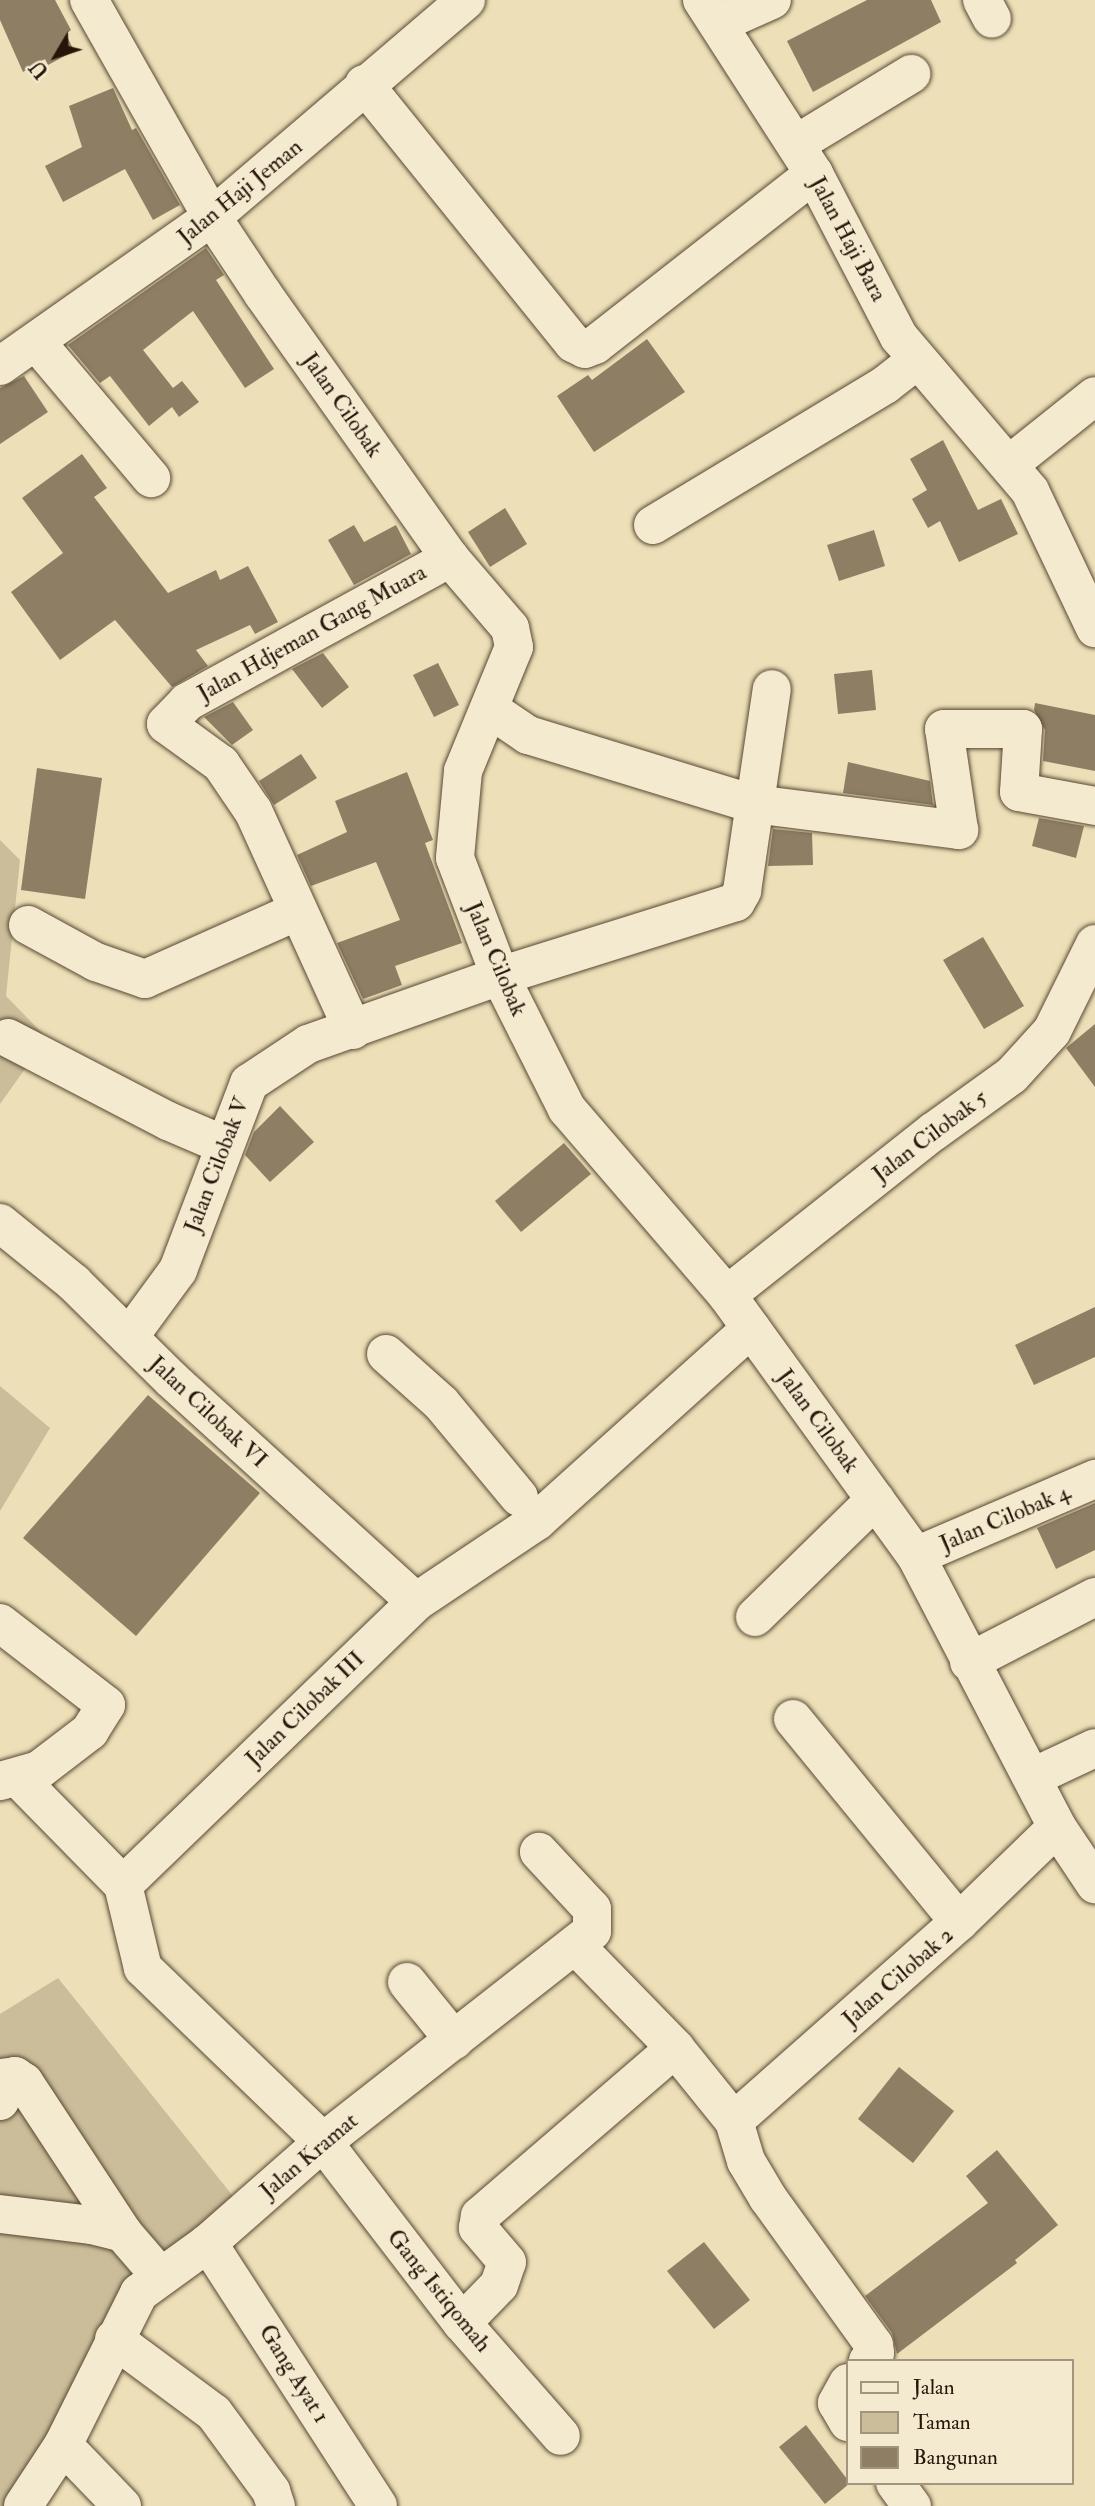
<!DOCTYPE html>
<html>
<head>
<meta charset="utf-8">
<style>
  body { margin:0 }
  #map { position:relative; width:1095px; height:2506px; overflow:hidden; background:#eddfb7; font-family:"IM FELL Double Pica",serif }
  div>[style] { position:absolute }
  .green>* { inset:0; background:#cbbd99 }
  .building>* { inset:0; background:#8e7e63 }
  .roads { filter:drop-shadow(0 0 2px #584834) drop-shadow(0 0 2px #584834) }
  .minor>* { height:38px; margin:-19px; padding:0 19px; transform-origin:19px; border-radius:19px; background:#f3ead0 }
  span { translate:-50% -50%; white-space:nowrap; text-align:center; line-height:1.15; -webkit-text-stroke:6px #f3ead0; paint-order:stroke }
  .street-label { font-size:23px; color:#271509 }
  .legend { position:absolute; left:846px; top:2359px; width:228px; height:126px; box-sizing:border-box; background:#f3ead0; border:2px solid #a19580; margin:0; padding:9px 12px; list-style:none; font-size:21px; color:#271509 }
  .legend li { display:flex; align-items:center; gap:14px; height:35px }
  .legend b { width:35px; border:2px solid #a19580 }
  .north { position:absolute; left:21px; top:21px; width:70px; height:70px; -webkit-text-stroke:5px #f3ead0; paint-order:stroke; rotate:231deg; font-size:19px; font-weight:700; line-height:28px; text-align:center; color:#271509 }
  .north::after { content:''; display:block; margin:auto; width:24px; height:32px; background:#271509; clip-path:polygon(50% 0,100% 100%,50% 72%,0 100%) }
</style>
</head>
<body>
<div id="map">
  <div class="green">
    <div style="clip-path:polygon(0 840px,20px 860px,6px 996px,47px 1038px,0 1104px)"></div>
    <div style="clip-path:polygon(0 1386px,50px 1428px,0 1511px)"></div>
    <div style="clip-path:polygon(58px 1978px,249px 2216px,135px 2312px,27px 2506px,0 2506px,0 2014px)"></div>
  </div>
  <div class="building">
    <div style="clip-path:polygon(0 0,55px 0,71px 30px,66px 34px,74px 51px,48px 65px,45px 59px,23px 72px,0 20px)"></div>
    <div style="clip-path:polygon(867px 0,931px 0,941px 22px,813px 92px,787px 41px)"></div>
    <div style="clip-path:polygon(113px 88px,132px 130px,136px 128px,180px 205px,153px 220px,125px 169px,63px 202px,45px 166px,82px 147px,69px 106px)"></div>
    <div style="clip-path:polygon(206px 248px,224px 275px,216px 280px,274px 369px,245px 388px,193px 311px,143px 350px,173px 388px,182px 381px,199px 402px,179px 417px,172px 407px,149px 426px,110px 376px,100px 383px,68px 345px)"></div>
    <div style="clip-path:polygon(647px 339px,685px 392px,594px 452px,557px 396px,588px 375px,592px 380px)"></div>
    <div style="clip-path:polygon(24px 376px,48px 412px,0 444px,0 388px)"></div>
    <div style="clip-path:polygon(943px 440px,978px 510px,1001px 499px,1018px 534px,959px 562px,940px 521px,928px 528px,912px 499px,927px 490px,910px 459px)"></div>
    <div style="clip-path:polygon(82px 454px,107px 488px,94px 497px,168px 593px,216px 570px,220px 580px,248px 566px,278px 622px,255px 634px,250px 625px,196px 650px,208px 666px,172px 687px,115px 620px,60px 660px,11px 592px,63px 553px,22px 498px)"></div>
    <div style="clip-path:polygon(505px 508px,527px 544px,490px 567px,468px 532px)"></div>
    <div style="clip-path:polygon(354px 525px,364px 542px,396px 525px,411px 554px,354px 585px,328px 540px)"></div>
    <div style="clip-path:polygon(874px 530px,885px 566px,839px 581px,827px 545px)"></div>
    <div style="clip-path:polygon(323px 653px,349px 687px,322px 708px,292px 669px)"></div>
    <div style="clip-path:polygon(438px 663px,459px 705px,434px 717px,413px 675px)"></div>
    <div style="clip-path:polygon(872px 670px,876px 710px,838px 714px,834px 674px)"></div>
    <div style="clip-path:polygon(233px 702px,253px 730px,232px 745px,204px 717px)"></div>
    <div style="clip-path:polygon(1035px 703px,1095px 715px,1095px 771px,1043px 761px,1045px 730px,1034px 710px)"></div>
    <div style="clip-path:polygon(301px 754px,317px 778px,274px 805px,259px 781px)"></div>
    <div style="clip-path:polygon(848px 762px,930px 781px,933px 805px,843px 793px)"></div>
    <div style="clip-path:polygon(37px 768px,102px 778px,85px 899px,21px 890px)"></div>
    <div style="clip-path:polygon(407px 772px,433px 840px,425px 843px,462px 943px,395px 966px,402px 985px,363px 999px,337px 943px,400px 920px,376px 862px,311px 886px,297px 855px,347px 832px,335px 801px)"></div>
    <div style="clip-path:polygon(1039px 818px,1084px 826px,1076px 858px,1032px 846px)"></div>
    <div style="clip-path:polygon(773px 829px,812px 833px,813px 865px,768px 866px)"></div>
    <div style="clip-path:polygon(983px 937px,1024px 1006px,984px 1029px,943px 960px)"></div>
    <div style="clip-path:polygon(1095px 1024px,1095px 1087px,1066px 1048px)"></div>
    <div style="clip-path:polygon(280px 1106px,314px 1142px,270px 1182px,245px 1155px,254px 1132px)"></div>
    <div style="clip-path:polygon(564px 1143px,591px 1174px,521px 1232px,495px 1201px)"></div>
    <div style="clip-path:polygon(1095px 1307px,1095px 1357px,1034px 1385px,1015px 1345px)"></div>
    <div style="clip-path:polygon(148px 1395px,260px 1493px,136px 1636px,23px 1538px)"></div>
    <div style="clip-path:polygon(1095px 1503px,1095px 1550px,1056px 1569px,1037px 1528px)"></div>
    <div style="clip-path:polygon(899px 2067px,954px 2111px,913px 2163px,858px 2119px)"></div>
    <div style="clip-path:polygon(997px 2150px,1058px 2225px,1015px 2260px,1017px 2263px,897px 2354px,892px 2333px,865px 2296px,988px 2203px,966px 2176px)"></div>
    <div style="clip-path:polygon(704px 2242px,750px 2300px,714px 2329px,667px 2271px)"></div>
    <div style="clip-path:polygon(806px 2425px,850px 2483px,825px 2504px,779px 2447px)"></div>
  </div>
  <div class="roads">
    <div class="minor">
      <div style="left:89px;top:0;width:249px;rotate:60.5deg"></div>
      <div style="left:212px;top:217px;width:92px;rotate:56.5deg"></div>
      <div style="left:263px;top:294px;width:324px;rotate:54.7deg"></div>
      <div style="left:450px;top:558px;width:92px;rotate:49.4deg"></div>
      <div style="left:510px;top:628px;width:19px;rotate:78deg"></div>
      <div style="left:514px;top:647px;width:134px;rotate:112.4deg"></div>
      <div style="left:463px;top:771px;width:87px;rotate:95.3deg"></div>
      <div style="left:455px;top:858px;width:126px;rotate:69.1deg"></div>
      <div style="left:500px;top:976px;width:149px;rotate:63.3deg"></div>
      <div style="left:567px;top:1109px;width:245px;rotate:49.3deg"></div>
      <div style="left:727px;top:1295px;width:322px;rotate:54.1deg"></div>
      <div style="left:916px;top:1556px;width:305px;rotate:62.5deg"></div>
      <div style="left:1057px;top:1827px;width:69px;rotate:56.3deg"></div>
      <div style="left:702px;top:0;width:207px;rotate:57.2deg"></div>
      <div style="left:814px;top:174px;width:184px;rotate:62.5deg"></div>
      <div style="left:899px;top:337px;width:202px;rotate:49.6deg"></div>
      <div style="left:1030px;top:491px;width:152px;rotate:64.6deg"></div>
      <div style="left:982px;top:0;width:21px;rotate:62deg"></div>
      <div style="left:718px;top:24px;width:59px;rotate:-24deg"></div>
      <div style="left:364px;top:84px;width:333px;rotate:51.1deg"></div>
      <div style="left:573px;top:343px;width:13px;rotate:27deg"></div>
      <div style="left:585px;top:349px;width:11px;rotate:-22deg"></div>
      <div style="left:595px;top:345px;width:278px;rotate:-38deg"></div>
      <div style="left:796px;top:144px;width:135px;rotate:-31.3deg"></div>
      <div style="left:37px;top:343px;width:177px;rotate:49.8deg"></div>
      <div style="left:0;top:366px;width:259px;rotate:-35.1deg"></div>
      <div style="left:212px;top:217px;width:334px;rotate:-40.5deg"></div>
      <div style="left:1011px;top:463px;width:107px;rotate:-38.6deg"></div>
      <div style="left:653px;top:525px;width:271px;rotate:-31.1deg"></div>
      <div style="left:885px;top:385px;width:41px;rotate:-38deg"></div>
      <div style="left:491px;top:710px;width:45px;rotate:34deg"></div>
      <div style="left:528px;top:735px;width:236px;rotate:17deg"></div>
      <div style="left:754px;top:804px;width:207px;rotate:7.2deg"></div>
      <div style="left:959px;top:830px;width:102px;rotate:-98.4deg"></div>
      <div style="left:944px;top:729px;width:79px"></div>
      <div style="left:1023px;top:729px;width:63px;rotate:93.6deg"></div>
      <div style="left:1019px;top:792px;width:77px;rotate:10.4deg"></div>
      <div style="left:28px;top:925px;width:77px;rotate:28.6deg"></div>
      <div style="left:96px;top:962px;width:52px;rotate:19.1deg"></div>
      <div style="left:145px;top:979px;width:167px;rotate:-24deg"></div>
      <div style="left:353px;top:1030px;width:241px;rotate:-114.5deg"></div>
      <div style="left:253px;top:811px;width:57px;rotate:-124.2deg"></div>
      <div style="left:221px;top:764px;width:68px;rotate:-144deg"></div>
      <div style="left:166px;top:724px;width:30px;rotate:-46deg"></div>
      <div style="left:187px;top:702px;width:300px;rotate:-28.7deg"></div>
      <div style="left:8px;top:1038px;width:180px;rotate:27.4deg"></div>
      <div style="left:168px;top:1121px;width:61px;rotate:23.2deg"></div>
      <div style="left:0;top:1223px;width:95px;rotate:39deg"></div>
      <div style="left:74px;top:1283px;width:136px;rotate:44.7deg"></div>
      <div style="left:171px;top:1379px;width:331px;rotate:42.3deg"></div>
      <div style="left:727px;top:1295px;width:263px;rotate:-38.4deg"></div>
      <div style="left:933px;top:1132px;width:97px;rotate:-35.8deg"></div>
      <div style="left:1012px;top:1075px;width:59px;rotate:-47.7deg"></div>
      <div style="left:1052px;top:1031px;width:97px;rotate:-63.7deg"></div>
      <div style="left:129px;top:1337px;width:83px;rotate:-53.8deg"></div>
      <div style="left:178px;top:1270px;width:200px;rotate:-69.2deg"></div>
      <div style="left:249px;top:1083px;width:71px;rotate:-33.5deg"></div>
      <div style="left:308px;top:1044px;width:204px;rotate:-19.5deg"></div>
      <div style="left:500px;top:976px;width:247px;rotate:-17.4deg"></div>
      <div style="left:736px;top:902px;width:13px;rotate:-61deg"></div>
      <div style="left:742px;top:891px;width:204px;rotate:-81.6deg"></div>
      <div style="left:386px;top:1354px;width:74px;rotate:41.7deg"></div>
      <div style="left:441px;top:1403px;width:122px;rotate:50.3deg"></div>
      <div style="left:916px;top:1556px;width:195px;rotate:-23.3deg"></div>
      <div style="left:755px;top:1617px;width:168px;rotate:-44.3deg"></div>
      <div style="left:0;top:1623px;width:134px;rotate:37.7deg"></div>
      <div style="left:106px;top:1705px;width:31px;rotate:122deg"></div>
      <div style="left:90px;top:1731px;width:64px;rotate:142.6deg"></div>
      <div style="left:39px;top:1770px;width:41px;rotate:164.2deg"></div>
      <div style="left:969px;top:1662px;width:142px;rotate:-27.3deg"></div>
      <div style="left:793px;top:1719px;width:262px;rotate:50.7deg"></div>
      <div style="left:1033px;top:1777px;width:68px;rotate:-25.1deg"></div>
      <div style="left:19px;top:1779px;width:148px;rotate:45.5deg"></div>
      <div style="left:123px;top:1885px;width:407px;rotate:-44deg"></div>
      <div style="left:416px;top:1602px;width:146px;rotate:-33.8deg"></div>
      <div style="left:537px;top:1521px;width:288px;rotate:-42deg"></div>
      <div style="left:123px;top:1885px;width:85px;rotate:76.5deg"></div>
      <div style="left:143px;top:1968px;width:250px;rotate:44deg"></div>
      <div style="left:323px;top:2142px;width:228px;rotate:52.5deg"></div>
      <div style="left:462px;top:2323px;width:150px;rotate:48.8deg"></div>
      <div style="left:575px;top:1945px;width:144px;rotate:45.8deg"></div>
      <div style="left:675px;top:2048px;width:94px;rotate:51.1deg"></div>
      <div style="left:734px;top:2121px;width:42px;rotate:73.3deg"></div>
      <div style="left:746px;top:2161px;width:43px;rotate:59.3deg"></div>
      <div style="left:768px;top:2198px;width:181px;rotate:54.2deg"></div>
      <div style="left:874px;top:2345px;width:8px;rotate:83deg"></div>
      <div style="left:875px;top:2353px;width:11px;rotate:131deg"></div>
      <div style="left:407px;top:1982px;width:75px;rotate:51deg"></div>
      <div style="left:0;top:2101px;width:24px;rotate:-78deg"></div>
      <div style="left:5px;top:2078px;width:10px;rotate:-11deg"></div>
      <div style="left:15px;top:2076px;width:11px;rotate:34deg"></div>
      <div style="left:24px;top:2082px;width:181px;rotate:56.7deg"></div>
      <div style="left:734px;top:2121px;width:300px;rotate:-41.5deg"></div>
      <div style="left:959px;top:1922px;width:136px;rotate:-44.1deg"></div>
      <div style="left:0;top:2214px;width:93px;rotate:6.8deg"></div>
      <div style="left:92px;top:2225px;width:32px;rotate:14deg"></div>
      <div style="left:123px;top:2233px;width:57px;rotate:49.3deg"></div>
      <div style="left:208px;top:2243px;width:313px;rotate:57.1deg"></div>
      <div style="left:462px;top:2323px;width:53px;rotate:-45.8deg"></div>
      <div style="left:499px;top:2285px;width:24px;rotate:-71deg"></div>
      <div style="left:507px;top:2262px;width:45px;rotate:-130.5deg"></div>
      <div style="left:478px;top:2228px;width:12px;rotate:-81deg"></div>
      <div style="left:480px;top:2216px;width:257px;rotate:-40.7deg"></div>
      <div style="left:114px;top:2339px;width:124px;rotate:36.5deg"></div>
      <div style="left:214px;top:2413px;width:97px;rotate:53.8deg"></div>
      <div style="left:271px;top:2491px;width:16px;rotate:72deg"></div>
      <div style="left:848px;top:2383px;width:23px;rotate:119deg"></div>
      <div style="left:837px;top:2403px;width:22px;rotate:60deg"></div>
      <div style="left:63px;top:2445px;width:85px;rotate:46deg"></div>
      <div style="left:895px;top:2483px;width:29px;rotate:54deg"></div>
      <div style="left:23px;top:2506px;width:73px;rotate:-56.7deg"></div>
      <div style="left:63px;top:2445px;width:170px;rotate:-63.4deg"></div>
      <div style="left:139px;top:2293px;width:85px;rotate:-35.9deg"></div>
      <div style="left:208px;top:2243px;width:153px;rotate:-41.3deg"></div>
      <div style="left:323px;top:2142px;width:342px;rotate:-38.1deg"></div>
      <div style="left:592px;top:1931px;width:22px;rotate:-90deg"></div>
      <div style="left:592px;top:1909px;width:78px;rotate:-132.9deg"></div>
    </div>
  </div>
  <div class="street-label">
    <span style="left:240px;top:192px;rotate:-39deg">Jalan Haji Jeman</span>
    <span style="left:848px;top:239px;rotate:62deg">Jalan Haji Bara</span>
    <span style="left:342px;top:405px;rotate:55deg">Jalan Cilobak</span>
    <span style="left:312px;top:633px;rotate:-29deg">Jalan Hdjeman Gang Muara</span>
    <span style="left:496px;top:959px;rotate:67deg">Jalan Cilobak</span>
    <span style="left:930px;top:1136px;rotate:-37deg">Jalan Cilobak 5</span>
    <span style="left:217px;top:1165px;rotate:-69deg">Jalan Cilobak V</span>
    <span style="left:208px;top:1412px;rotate:43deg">Jalan Cilobak VI</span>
    <span style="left:818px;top:1421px;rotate:54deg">Jalan Cilobak</span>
    <span style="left:1005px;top:1518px;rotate:-23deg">Jalan Cilobak 4</span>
    <span style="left:305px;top:1709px;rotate:-44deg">Jalan Cilobak III</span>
    <span style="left:898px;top:1977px;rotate:-41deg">Jalan Cilobak 2</span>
    <span style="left:309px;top:2156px;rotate:-40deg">Jalan Kramat</span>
    <span style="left:439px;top:2291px;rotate:51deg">Gang Istiqomah</span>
    <span style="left:294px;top:2374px;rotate:58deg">Gang Ayat 1</span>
  </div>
  <ul class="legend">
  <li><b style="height:9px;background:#f3ead0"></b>Jalan</li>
  <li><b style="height:19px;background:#cbbd99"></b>Taman</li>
  <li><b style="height:19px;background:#8e7e63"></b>Bangunan</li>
  </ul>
  <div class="north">U</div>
</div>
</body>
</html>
